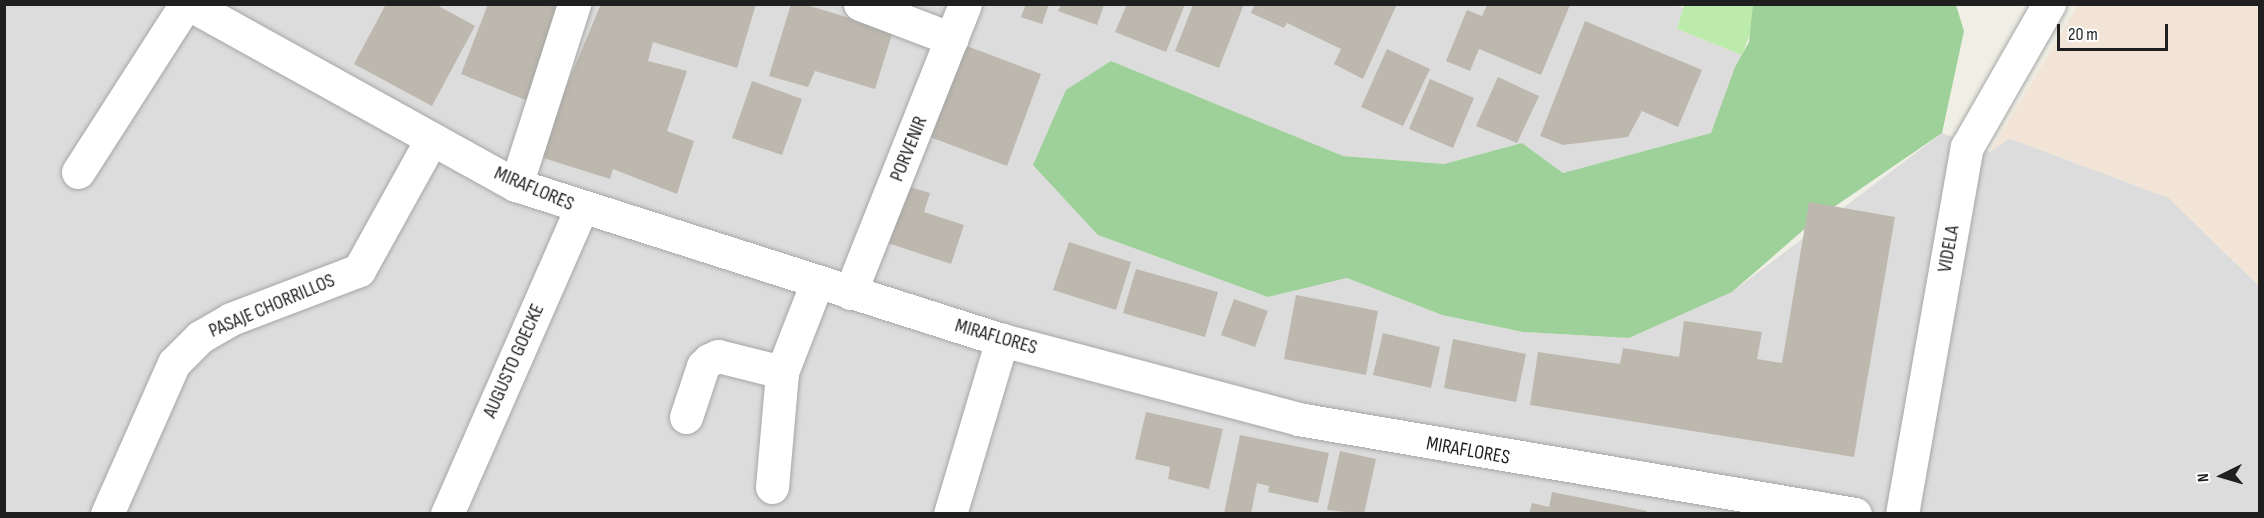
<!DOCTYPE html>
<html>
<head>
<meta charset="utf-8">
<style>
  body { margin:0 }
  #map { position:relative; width:2264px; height:518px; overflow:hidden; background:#f0efe5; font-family:"Sofia Sans Condensed",sans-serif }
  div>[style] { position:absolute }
  .residential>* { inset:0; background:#dddcdc }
  .military>* { inset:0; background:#f2e5d8 }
  .grass>* { inset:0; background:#bdebab }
  .forest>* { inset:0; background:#9ed099 }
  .building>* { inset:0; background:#bdb8ae }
  .roads { filter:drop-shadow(0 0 2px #a6a6a6) drop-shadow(0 0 2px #a6a6a6) }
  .minor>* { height:33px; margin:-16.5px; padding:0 16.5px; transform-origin:16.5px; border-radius:16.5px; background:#fff }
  span { translate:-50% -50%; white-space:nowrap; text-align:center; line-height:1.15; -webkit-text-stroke:4.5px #fff; paint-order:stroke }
  .street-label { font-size:20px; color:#1f1f1f }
  .frame { position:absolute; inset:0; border:6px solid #1f1f1f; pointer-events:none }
  .north { position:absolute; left:2192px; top:446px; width:60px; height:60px; -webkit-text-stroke:4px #fff; paint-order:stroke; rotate:265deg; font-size:16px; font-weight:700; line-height:24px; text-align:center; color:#1f1f1f }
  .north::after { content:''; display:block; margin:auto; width:21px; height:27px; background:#1f1f1f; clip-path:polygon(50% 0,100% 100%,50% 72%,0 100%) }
  .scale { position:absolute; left:2057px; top:24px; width:111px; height:27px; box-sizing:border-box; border:3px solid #1f1f1f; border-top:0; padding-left:8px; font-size:18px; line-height:21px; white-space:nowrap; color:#1f1f1f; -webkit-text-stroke:4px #fff; paint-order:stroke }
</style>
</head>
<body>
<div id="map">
  <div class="residential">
    <div style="clip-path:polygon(4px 5px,1676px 5px,1683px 8px,1677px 29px,1742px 55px,1711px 133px,1563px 173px,1522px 143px,1444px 164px,1343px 156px,1111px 61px,1098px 235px,1268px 297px,1347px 278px,1442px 315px,1523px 332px,1629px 338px,1732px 292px,1942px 133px,1990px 152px,2009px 138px,2169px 198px,2259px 286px,2259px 513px,5px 513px)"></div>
  </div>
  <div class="military">
    <div style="clip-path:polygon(2078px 5px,2259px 5px,2259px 286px,2169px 198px,2009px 138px,1990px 152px)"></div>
  </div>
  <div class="grass">
    <div style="clip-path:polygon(1684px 5px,1753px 5px,1753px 26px,1742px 55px,1677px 29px)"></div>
  </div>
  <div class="forest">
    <div style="clip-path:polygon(1753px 5px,1956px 5px,1964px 31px,1942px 133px,1815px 220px,1732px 292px,1629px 338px,1523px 332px,1442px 315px,1347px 278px,1268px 297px,1098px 235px,1033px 165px,1066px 90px,1111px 61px,1343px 156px,1444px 164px,1522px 143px,1563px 173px,1711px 133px,1735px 67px,1749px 42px)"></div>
  </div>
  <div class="building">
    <div style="clip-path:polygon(386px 4px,435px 4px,475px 26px,432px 106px,354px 64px)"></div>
    <div style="clip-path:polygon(488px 4px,549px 4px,564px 10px,528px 101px,461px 74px)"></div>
    <div style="clip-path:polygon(601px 4px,756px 4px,737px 68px,653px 42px,648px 61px,687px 71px,667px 131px,694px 141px,677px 194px,613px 169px,610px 179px,537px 156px)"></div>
    <div style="clip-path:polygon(791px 4px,803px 4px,893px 31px,875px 89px,815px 71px,808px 87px,769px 76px)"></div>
    <div style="clip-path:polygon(1026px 4px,1049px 4px,1042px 24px,1021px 17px)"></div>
    <div style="clip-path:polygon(1127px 4px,1185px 4px,1166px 52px,1115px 32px)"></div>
    <div style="clip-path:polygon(1200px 4px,1244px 4px,1219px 68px,1175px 51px,1193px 5px)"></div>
    <div style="clip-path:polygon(1255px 4px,1397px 4px,1363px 79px,1334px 64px,1341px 49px,1287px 23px,1284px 28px,1251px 13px)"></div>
    <div style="clip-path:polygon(1061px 5px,1104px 5px,1097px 25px,1058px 11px)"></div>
    <div style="clip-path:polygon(1487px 5px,1570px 5px,1541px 75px,1479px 49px,1470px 71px,1446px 61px,1467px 10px,1482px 16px)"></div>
    <div style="clip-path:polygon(1585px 21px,1702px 70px,1678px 127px,1642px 111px,1628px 137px,1563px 145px,1540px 136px)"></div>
    <div style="clip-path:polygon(964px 45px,1041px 74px,1007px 166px,930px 137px)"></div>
    <div style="clip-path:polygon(1387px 49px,1430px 69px,1403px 126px,1361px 107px)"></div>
    <div style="clip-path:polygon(1498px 77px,1539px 96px,1517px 143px,1476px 126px)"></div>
    <div style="clip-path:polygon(1430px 79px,1474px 98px,1453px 148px,1409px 129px)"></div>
    <div style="clip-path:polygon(752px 81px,802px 99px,782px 155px,732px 138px)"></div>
    <div style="clip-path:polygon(900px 184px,930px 193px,924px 212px,964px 225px,951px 264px,882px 241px)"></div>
    <div style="clip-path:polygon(1809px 202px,1895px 217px,1854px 457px,1530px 405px,1538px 352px,1620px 364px,1623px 348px,1679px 357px,1684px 321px,1762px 332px,1757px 359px,1782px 363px)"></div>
    <div style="clip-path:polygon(1069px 242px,1131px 262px,1116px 310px,1053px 290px)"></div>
    <div style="clip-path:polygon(1136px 269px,1218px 292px,1205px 337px,1123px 313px)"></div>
    <div style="clip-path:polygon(1296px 295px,1378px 311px,1366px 375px,1284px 359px)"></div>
    <div style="clip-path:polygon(1234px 299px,1268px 311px,1255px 347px,1221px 335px)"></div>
    <div style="clip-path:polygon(1383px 333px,1440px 347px,1431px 388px,1373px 375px)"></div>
    <div style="clip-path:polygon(1453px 339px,1526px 354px,1516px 402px,1444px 388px)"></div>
    <div style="clip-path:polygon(1146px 412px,1223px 429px,1209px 489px,1168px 479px,1170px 467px,1135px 459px)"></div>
    <div style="clip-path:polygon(1240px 435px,1329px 453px,1318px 503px,1268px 492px,1269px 486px,1257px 483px,1251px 514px,1224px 514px)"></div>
    <div style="clip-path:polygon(1340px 451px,1376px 459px,1364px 514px,1327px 510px)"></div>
    <div style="clip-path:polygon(1552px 492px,1647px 511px,1646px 514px,1529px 514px,1532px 503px,1549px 507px)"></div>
  </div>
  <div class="roads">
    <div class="minor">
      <div style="left:189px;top:4px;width:374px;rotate:29deg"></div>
      <div style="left:516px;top:185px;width:510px;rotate:17.69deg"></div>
      <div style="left:1002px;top:340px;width:306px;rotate:14.9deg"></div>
      <div style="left:1298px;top:419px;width:565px;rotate:9.68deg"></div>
      <div style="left:860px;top:4px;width:98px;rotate:20.8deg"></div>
      <div style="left:78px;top:172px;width:200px;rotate:-57.3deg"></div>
      <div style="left:516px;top:185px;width:190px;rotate:-72.2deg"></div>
      <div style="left:850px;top:293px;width:311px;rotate:-68.3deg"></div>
      <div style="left:686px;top:417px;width:54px;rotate:-71.6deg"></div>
      <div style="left:703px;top:366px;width:8px;rotate:-45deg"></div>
      <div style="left:709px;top:360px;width:10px;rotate:-24deg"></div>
      <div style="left:718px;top:356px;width:66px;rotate:14deg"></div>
      <div style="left:772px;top:487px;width:115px;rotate:-85deg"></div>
      <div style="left:782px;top:372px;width:97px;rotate:-68.7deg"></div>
      <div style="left:107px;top:514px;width:165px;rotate:-66.1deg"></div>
      <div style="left:174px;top:363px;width:37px;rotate:-45deg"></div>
      <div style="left:200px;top:337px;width:36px;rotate:-30deg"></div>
      <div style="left:231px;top:319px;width:137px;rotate:-20.9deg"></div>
      <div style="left:359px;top:270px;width:149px;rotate:-61deg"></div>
      <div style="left:447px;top:514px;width:333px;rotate:-66.3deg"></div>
      <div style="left:950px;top:514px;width:182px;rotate:-73.4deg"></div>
      <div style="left:1902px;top:514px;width:373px;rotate:-80deg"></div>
      <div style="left:1967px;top:147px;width:165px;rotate:-60.2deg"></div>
    </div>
  </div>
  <div class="street-label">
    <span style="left:909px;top:149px;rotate:-68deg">PORVENIR</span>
    <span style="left:534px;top:189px;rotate:23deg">MIRAFLORES</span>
    <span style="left:1949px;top:249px;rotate:-80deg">VIDELA</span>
    <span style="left:272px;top:306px;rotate:-23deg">PASAJE CHORRILLOS</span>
    <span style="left:996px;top:337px;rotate:16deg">MIRAFLORES</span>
    <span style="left:514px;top:361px;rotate:-66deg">AUGUSTO GOECKE</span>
    <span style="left:1468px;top:451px;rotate:10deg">MIRAFLORES</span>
  </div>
  <div class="frame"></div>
  <div class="north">N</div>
  <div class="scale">20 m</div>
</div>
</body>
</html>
